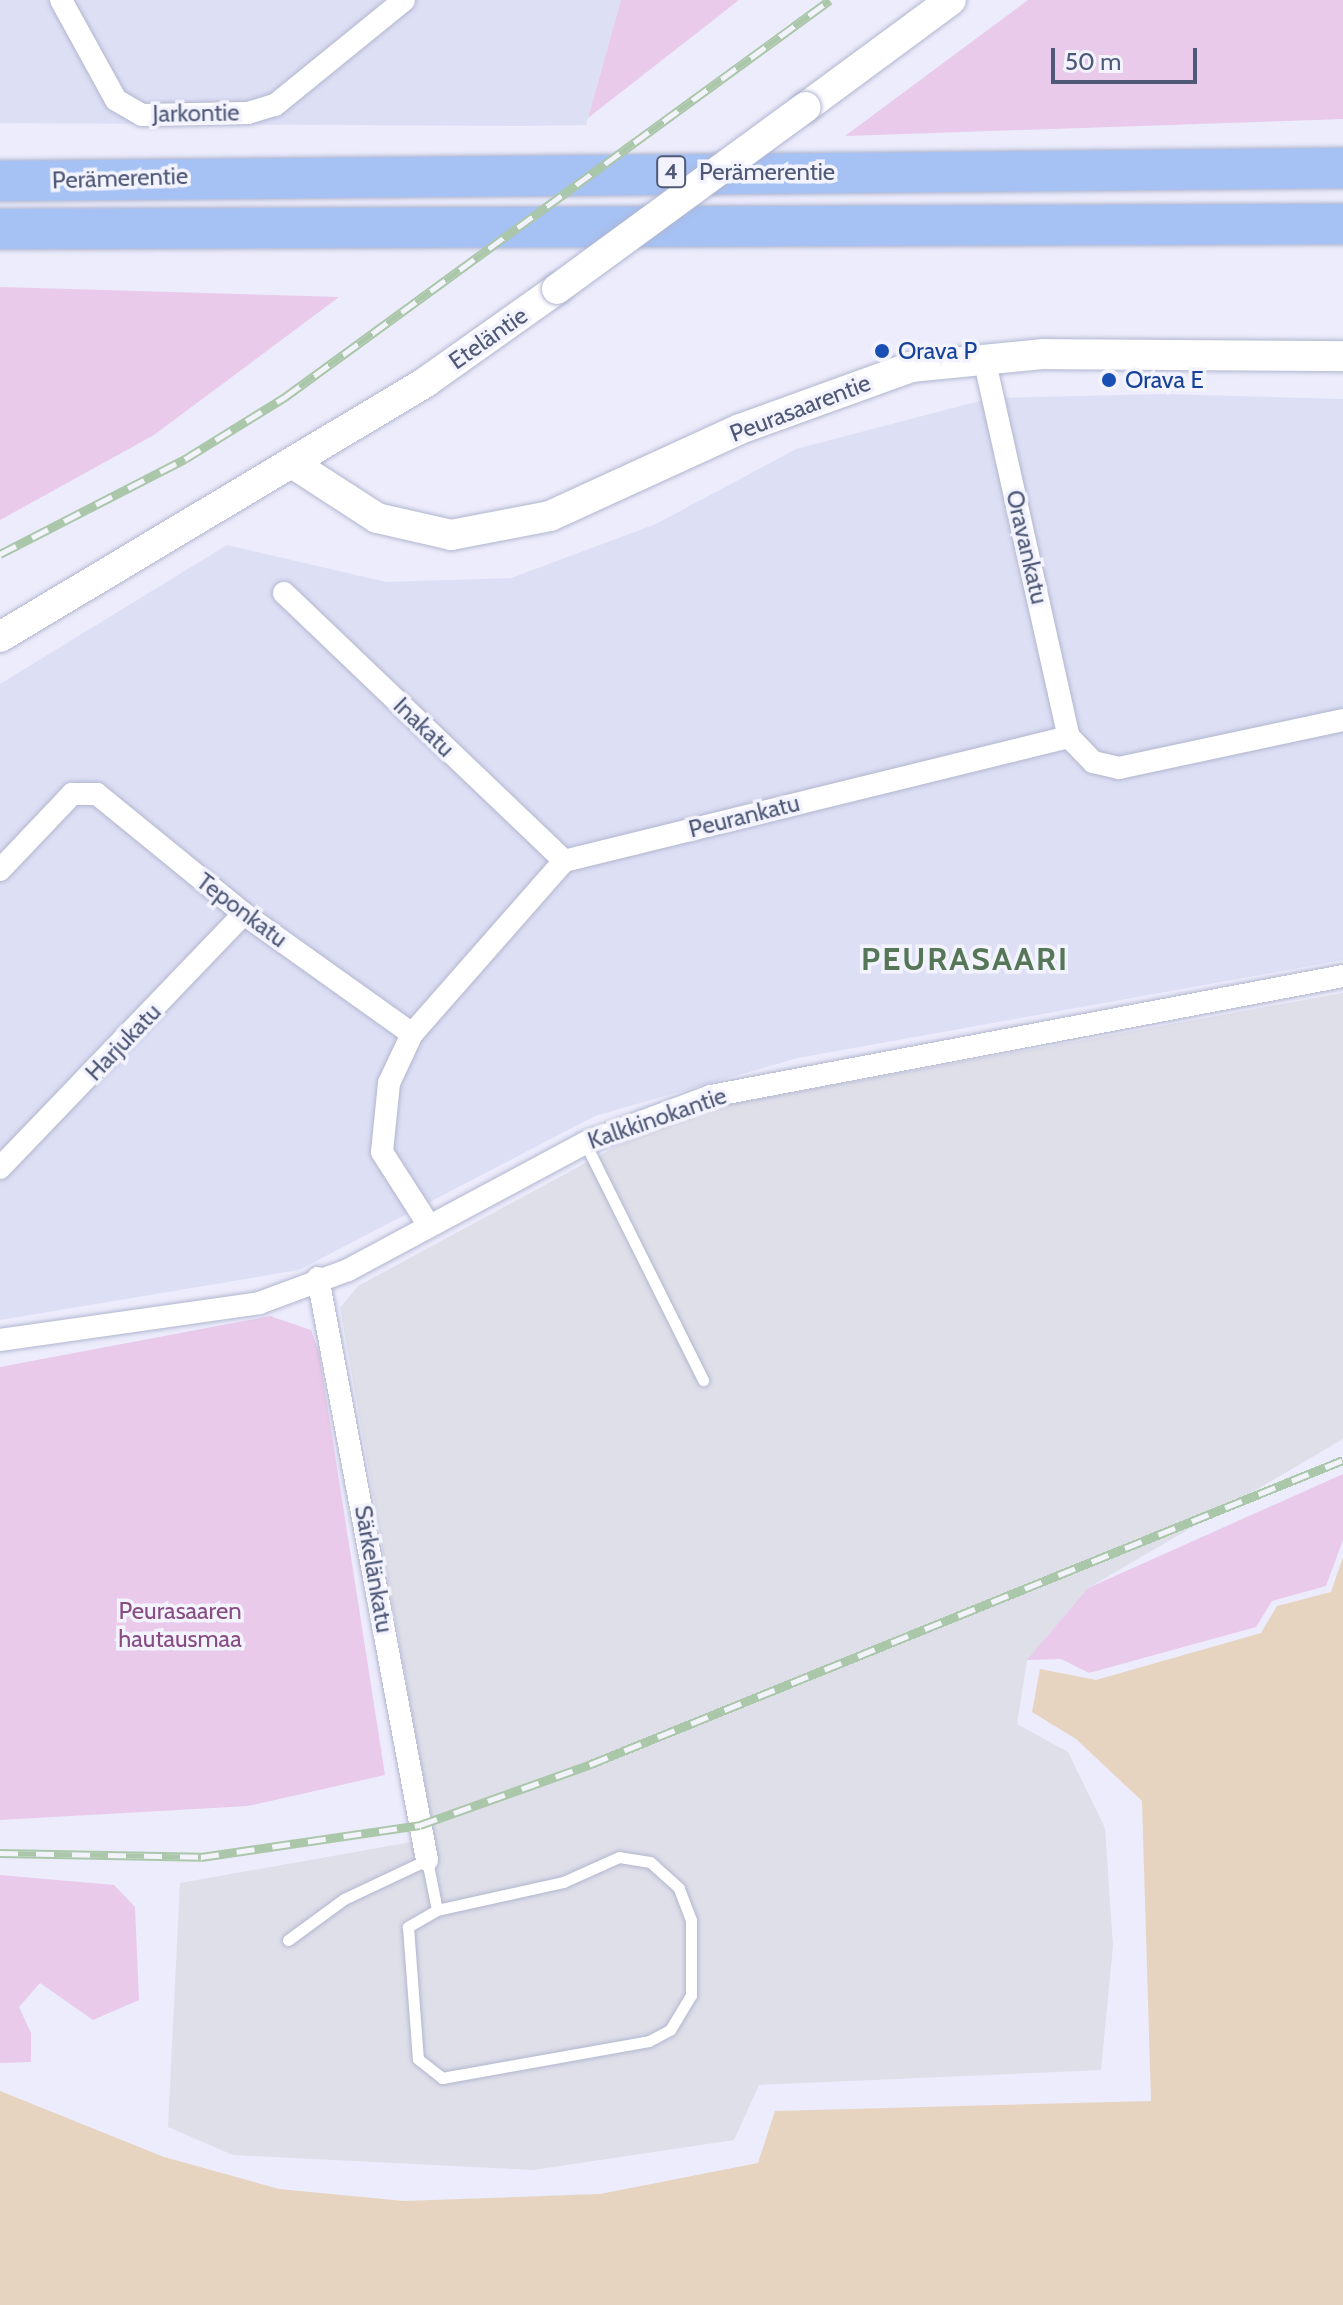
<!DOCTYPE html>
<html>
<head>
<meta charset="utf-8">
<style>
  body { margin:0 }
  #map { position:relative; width:1343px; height:2305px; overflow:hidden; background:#ececfc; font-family:Cabin,sans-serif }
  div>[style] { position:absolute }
  .residential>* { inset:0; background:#dddff5 }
  .industrial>* { inset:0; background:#dedfe9 }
  .green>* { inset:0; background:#e9caea }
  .water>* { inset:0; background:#e6d4c0 }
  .roads { filter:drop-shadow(0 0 2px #b1b6ce) drop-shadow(0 0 2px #b1b6ce) }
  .lane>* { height:11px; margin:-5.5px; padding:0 5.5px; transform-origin:5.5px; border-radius:5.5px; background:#fff }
  .street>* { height:22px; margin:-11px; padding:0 11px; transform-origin:11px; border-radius:11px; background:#fff }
  .secondary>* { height:30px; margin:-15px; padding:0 15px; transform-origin:15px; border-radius:15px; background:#fff }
  .highway>* { height:40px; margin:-20px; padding:0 20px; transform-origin:20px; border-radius:20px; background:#a6c1f3 }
  .rail>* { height:9px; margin-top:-4.5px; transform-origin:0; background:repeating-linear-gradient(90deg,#f3f3fe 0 18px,#abc7a9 0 36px); box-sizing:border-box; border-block:2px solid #abc7a9 }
  .bridges { filter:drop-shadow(0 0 2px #afb5d1) drop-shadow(0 0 2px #afb5d1) }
  .secondary-bridge>* { height:30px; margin:-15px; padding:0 15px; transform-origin:15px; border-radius:15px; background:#fff }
  .dots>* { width:22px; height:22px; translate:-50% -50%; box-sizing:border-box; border:4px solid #f3f3fe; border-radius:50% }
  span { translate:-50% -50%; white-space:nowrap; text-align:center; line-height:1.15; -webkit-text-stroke:7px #f3f3fe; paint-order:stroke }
  .shield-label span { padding:2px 6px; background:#f3f3fe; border:2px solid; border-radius:6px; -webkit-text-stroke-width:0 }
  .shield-label { font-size:22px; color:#4f5977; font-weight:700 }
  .street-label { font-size:24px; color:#4f5977 }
  .transit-label { font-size:24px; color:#164399 }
  .left { translate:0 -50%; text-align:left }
  .park-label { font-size:24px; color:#884d83 }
  .district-label { font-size:32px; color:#557757; font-weight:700; letter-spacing:2px }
  .scale { position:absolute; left:1051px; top:48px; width:146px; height:36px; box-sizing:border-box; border:4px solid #4f5977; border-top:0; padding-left:10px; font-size:24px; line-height:28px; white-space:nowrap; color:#4f5977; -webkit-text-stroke:6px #f3f3fe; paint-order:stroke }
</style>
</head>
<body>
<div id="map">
  <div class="residential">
    <div style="clip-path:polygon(0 0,621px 0,586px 125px,523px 126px,0 123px)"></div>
    <div style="clip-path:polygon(1164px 394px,1343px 399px,1343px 960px,798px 1058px,595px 1116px,299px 1270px,0 1320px,0 684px,227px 545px,386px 582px,511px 578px,656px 524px,796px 449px,991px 398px)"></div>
  </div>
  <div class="industrial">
    <div style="clip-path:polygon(1343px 993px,1343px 1439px,1088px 1588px,1027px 1661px,1017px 1724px,1068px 1752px,1105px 1828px,1113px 1946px,1101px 2070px,759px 2085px,734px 2140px,533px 2170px,233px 2155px,168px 2127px,180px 1883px,434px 1838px,340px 1308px,358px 1286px,617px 1146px,724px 1105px)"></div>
  </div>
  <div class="green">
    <div style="clip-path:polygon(621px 0,739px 0,588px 118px)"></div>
    <div style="clip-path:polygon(1028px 0,1343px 0,1343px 119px,845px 136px)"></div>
    <div style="clip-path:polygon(0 287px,339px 297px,154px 435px,0 520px)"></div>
    <div style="clip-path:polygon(270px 1316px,311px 1330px,319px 1352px,385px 1775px,248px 1806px,0 1820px,0 1367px)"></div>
    <div style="clip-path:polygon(1343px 1474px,1343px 1540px,1326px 1586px,1272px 1601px,1256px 1627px,1089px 1673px,1061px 1659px,1027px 1660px,1088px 1588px)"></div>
    <div style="clip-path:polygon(0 1875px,114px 1885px,135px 1907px,139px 2000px,93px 2020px,40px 1983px,19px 2007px,31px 2033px,31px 2062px,0 2063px)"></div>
  </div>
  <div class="water">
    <div style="clip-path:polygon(1343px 1557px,1343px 2305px,0 2305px,0 2091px,164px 2157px,279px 2189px,404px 2201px,600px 2194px,758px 2163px,775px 2111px,1151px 2101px,1142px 1801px,1076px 1739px,1032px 1712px,1040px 1669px,1096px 1680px,1261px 1633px,1277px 1606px,1331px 1592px)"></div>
  </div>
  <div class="roads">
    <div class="lane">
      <div style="left:585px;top:1143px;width:265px;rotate:63.5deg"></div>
      <div style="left:288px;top:1940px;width:69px;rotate:-36.2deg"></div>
      <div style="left:344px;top:1899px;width:92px;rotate:-25.2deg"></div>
      <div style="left:427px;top:1860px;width:51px;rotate:78.7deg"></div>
      <div style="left:437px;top:1910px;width:34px;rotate:150deg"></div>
      <div style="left:408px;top:1927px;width:132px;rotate:85.7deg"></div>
      <div style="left:418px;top:2059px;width:31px;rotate:38deg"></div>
      <div style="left:442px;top:2078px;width:210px;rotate:-10.1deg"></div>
      <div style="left:649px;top:2041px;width:24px;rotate:-28deg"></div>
      <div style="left:670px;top:2030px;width:41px;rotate:-59deg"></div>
      <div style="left:691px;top:1995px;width:75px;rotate:-90deg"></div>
      <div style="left:691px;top:1920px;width:34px;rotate:-111deg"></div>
      <div style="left:679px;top:1888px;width:39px;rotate:-138deg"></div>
      <div style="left:650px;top:1862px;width:31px;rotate:-171deg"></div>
      <div style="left:619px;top:1857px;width:61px;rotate:155.9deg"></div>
      <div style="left:563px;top:1882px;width:129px;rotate:167.5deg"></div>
    </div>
    <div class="street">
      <div style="left:61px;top:0;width:114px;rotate:61.2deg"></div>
      <div style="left:116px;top:100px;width:30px;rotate:30deg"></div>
      <div style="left:142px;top:115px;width:106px;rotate:-1.1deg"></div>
      <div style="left:248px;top:113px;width:28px;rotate:-17deg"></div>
      <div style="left:275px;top:105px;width:166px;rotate:-39.1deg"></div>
      <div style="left:984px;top:358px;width:388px;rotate:77.4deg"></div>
      <div style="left:284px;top:593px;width:388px;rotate:43.7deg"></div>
      <div style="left:0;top:870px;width:105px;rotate:-46.5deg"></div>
      <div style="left:72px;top:794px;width:25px"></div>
      <div style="left:97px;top:794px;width:190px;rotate:39.2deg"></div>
      <div style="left:244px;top:914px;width:206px;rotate:35.5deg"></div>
      <div style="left:0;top:1168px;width:352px;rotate:-46.2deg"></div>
      <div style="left:428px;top:1224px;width:85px;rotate:-122.6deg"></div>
      <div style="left:382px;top:1152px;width:69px;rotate:-84.2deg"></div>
      <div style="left:389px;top:1083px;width:54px;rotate:-64.9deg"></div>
      <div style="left:412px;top:1034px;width:230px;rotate:-48.7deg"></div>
      <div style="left:564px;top:861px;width:520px;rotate:-13.8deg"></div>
      <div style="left:1069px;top:737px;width:35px;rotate:46deg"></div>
      <div style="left:1093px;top:762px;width:27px;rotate:13deg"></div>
      <div style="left:1119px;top:768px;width:229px;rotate:-12.1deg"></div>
      <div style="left:318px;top:1278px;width:592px;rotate:79.39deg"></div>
      <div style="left:0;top:1340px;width:262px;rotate:-8.1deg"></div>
      <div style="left:259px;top:1303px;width:95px;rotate:-20.3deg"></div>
      <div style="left:348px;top:1270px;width:269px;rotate:-28.2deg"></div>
      <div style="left:585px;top:1143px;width:134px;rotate:-20.5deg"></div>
      <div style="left:711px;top:1096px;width:643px;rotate:-10.75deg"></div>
    </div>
    <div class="secondary">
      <div style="left:806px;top:107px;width:180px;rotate:-36.4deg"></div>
      <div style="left:292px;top:463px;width:101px;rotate:32.9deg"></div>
      <div style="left:377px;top:518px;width:76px;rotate:12.9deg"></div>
      <div style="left:451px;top:535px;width:101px;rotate:-10.9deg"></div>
      <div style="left:550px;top:516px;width:209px;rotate:-24.6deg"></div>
      <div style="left:740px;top:429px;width:182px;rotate:-19.9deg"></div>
      <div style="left:911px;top:367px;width:134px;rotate:-5.6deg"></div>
      <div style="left:1044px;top:354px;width:299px;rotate:0.4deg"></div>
      <div style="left:0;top:637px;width:498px;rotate:-30.9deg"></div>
      <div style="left:427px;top:381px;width:159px;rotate:-35.3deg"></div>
    </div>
    <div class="highway">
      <div style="left:0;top:181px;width:1343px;rotate:-0.55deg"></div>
      <div style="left:0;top:229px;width:1343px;rotate:-0.21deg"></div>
    </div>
  </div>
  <div class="rail">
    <div style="left:0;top:554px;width:208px;rotate:-27.2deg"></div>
    <div style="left:185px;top:459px;width:118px;rotate:-31.8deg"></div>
    <div style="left:285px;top:397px;width:674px;rotate:-36.07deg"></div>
    <div style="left:0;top:1853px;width:201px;rotate:1.1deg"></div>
    <div style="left:201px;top:1857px;width:221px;rotate:-8.3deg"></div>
    <div style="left:420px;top:1825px;width:182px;rotate:-19.6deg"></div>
    <div style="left:591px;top:1764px;width:811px;rotate:-22.01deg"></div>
  </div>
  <div class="bridges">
    <div class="secondary-bridge">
      <div style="left:557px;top:289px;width:308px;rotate:-36.2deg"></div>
    </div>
  </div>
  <div class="dots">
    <div style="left:882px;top:351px;background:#1a4fb4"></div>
    <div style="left:1109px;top:380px;background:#1a4fb4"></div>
  </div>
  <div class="shield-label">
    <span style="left:671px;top:172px">4</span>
  </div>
  <div class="street-label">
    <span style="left:196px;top:113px;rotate:-1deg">Jarkontie</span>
    <span style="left:767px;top:172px">Perämerentie</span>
    <span style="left:120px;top:178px;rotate:-2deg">Perämerentie</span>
    <span style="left:488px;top:338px;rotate:-35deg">Eteläntie</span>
    <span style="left:800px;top:408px;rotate:-21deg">Peurasaarentie</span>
    <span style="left:1027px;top:547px;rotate:77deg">Oravankatu</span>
    <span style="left:424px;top:727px;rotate:44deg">Inakatu</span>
    <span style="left:744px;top:816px;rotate:-14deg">Peurankatu</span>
    <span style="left:242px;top:910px;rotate:37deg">Teponkatu</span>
    <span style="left:123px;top:1042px;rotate:-46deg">Harjukatu</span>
    <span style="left:657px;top:1118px;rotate:-19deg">Kalkkinokantie</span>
    <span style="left:374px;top:1569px;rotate:80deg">Särkelänkatu</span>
  </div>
  <div class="transit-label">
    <span class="left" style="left:898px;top:351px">Orava P</span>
    <span class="left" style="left:1125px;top:380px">Orava E</span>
  </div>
  <div class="park-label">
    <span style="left:180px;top:1625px">Peurasaaren<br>hautausmaa</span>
  </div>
  <div class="district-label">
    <span style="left:965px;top:959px">PEURASAARI</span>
  </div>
  <div class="scale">50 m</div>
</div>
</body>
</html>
